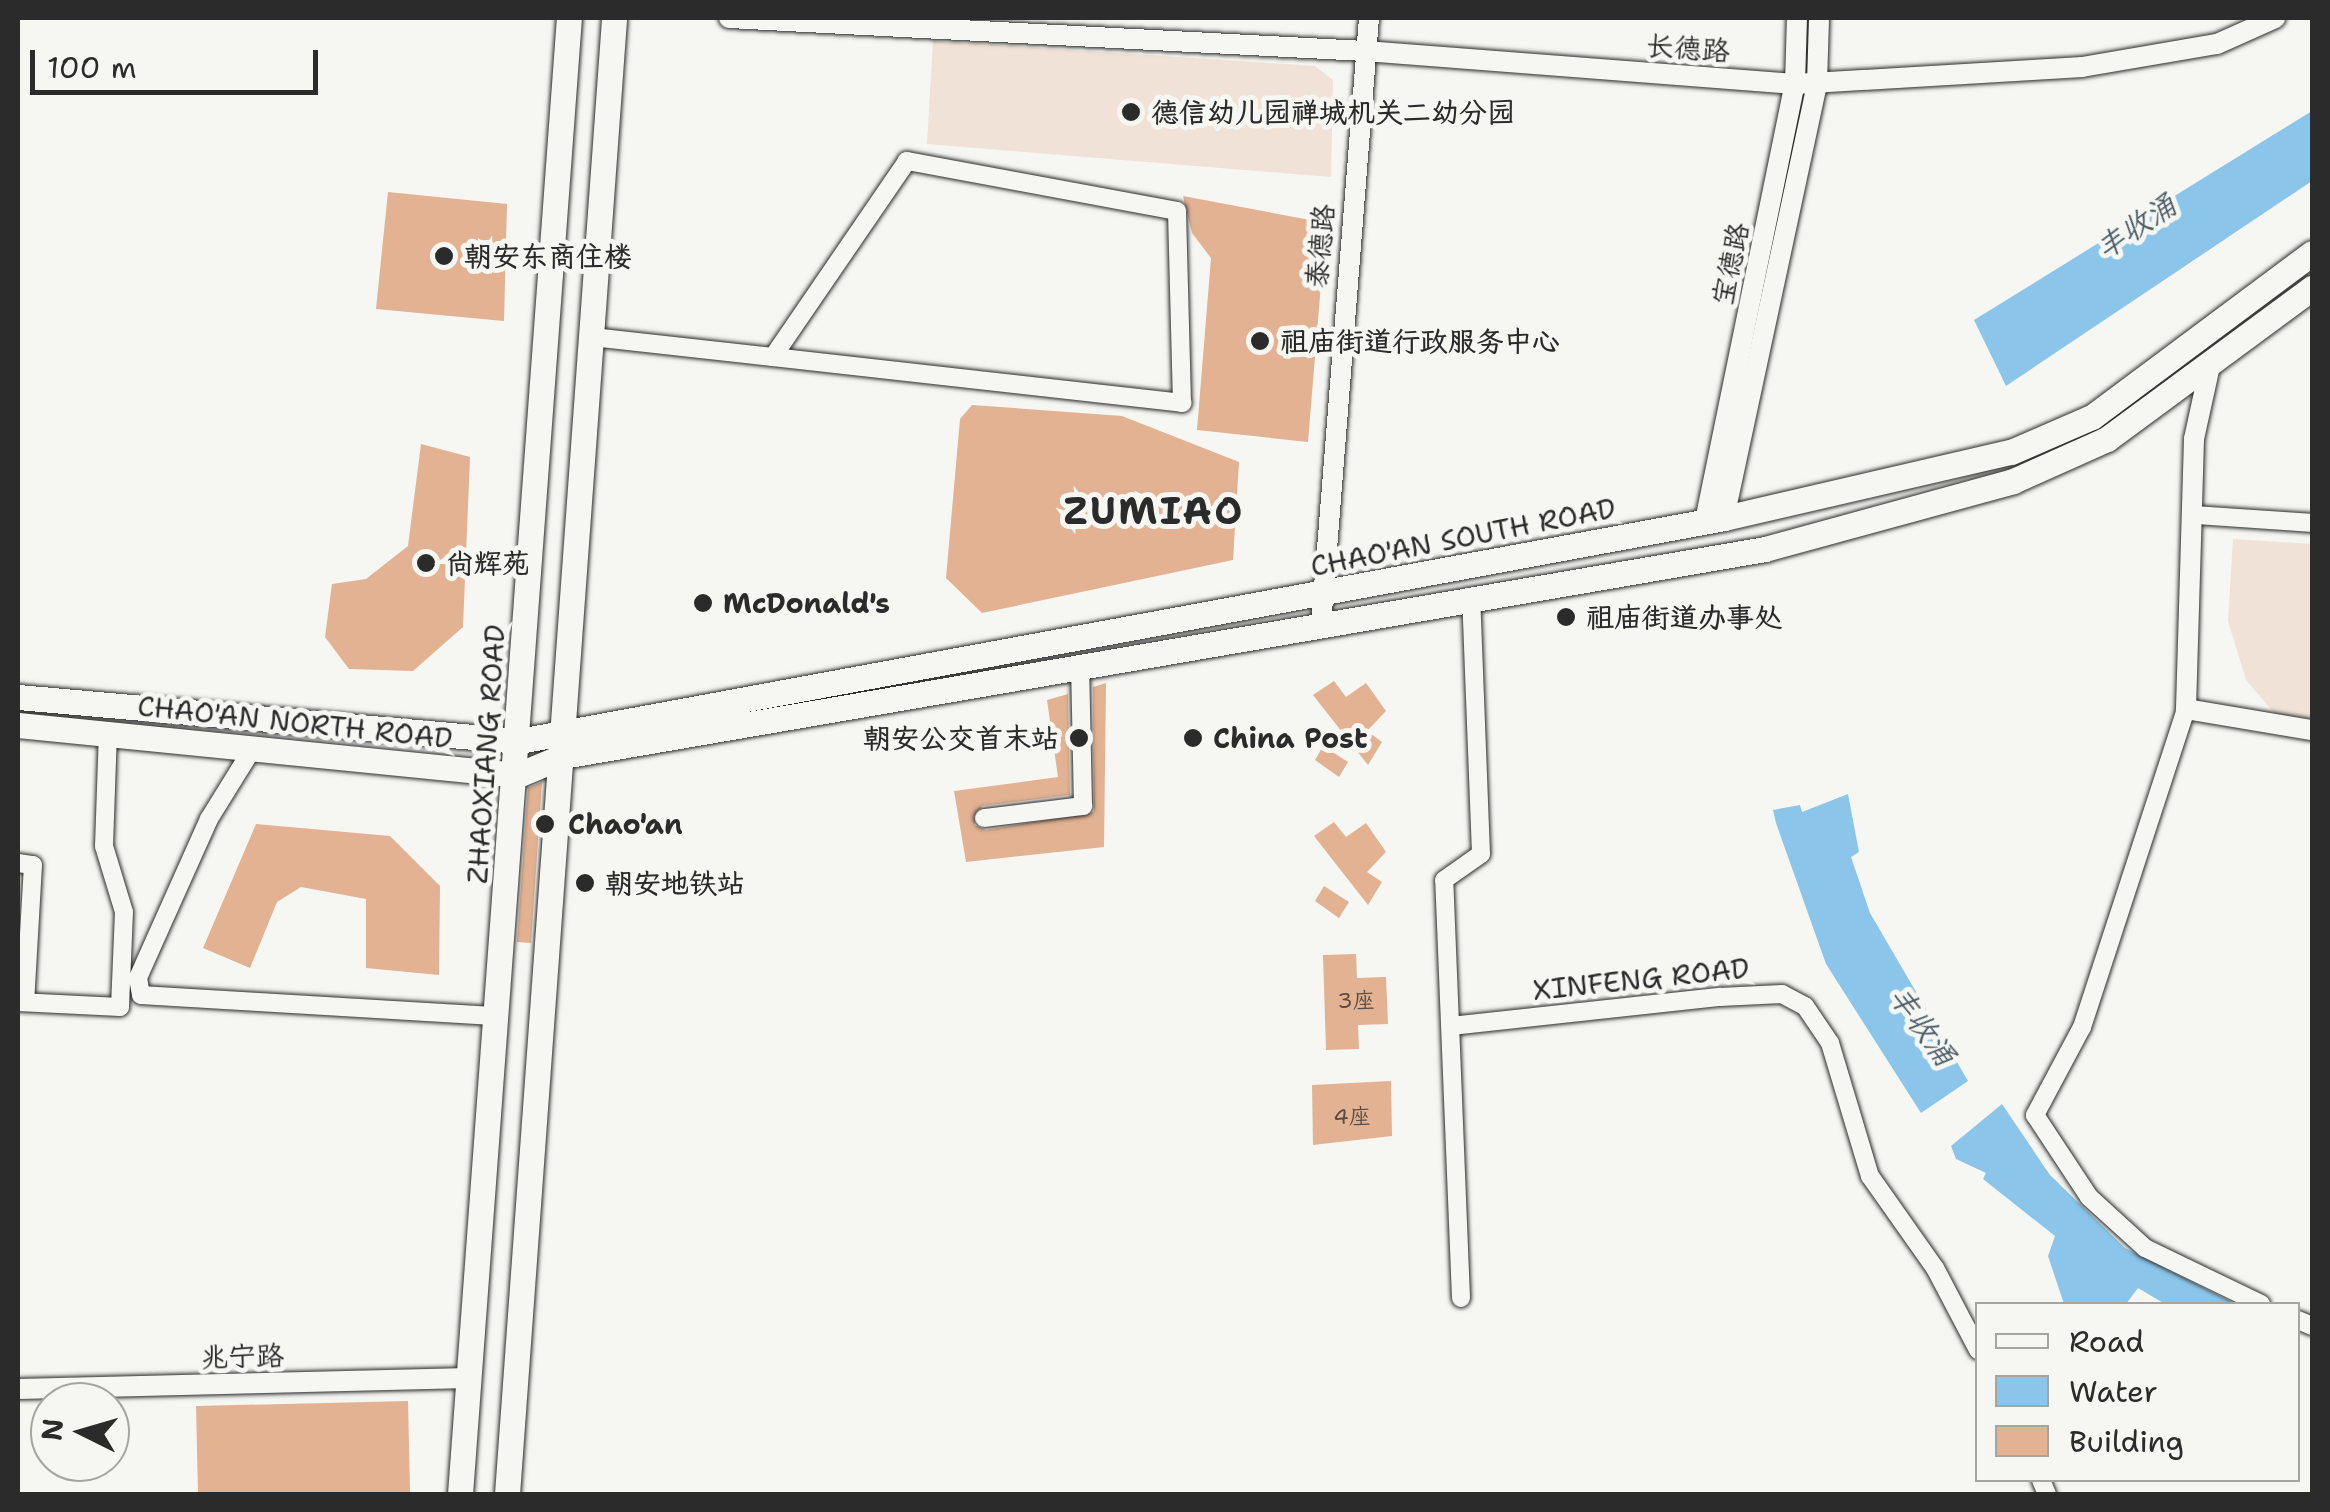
<!DOCTYPE html>
<html>
<head>
<meta charset="utf-8">
<style>
  body { margin:0 }
  #map { position:relative; width:2330px; height:1512px; overflow:hidden; background:#f6f6f2; font-family:"Shantell Sans","LXGW WenKai TC",sans-serif }
  div>[style] { position:absolute }
  .built>* { inset:0; background:#f0e2d6 }
  .water>* { inset:0; background:#8bc6ea }
  .building>* { inset:0; background:#e2b293 }
  .roads { filter:drop-shadow(0 0 2px #2b2b2b) drop-shadow(0 0 2px #2b2b2b) }
  .minor>* { height:18px; margin:-9px; padding:0 9px; transform-origin:9px; border-radius:9px; background:#f6f6f2 }
  .tertiary>* { height:20px; margin:-10px; padding:0 10px; transform-origin:10px; border-radius:10px; background:#f6f6f2 }
  .secondary>* { height:25px; margin:-12.5px; padding:0 12.5px; transform-origin:12.5px; border-radius:12.5px; background:#f6f6f2 }
  .dots>* { width:28px; height:28px; translate:-50% -50%; box-sizing:border-box; border:5px solid #f6f6f2; border-radius:50% }
  span { translate:-50% -50%; white-space:nowrap; text-align:center; line-height:1.15; -webkit-text-stroke:10px #f6f6f2; paint-order:stroke }
  .number-label { font-size:22px; color:#594d45 }
  .number-label span { -webkit-text-stroke-width:0 }
  .street-label { font-size:28px; color:#2b2b2b }
  .poi-label { font-size:28px; color:#2b2b2b; font-weight:700 }
  .left { translate:0 -50%; text-align:left }
  .right { translate:-100% -50%; text-align:right }
  .water-label { font-size:30px; color:#485a64; font-style:italic }
  .district-label { font-size:38px; color:#2b2b2b; font-weight:700; letter-spacing:2.5px }
  .frame { position:absolute; inset:0; border:20px solid #2b2b2b; pointer-events:none }
  .legend { position:absolute; left:1975px; top:1302px; width:325px; height:180px; box-sizing:border-box; background:#f6f6f2; border:2px solid #a5a5a2; margin:0; padding:12px 18px; list-style:none; font-size:30px; color:#2b2b2b }
  .legend li { display:flex; align-items:center; gap:20px; height:50px }
  .legend b { width:50px; border:2px solid #a5a5a2 }
  .north { position:absolute; left:30px; top:1382px; width:100px; height:100px; box-sizing:border-box; background:#f6f6f2; border:2px solid #a5a5a2; border-radius:50%; rotate:275deg; font-size:28px; font-weight:700; line-height:40px; text-align:center; color:#2b2b2b }
  .north::after { content:''; display:block; margin:auto; width:35px; height:45px; background:#2b2b2b; clip-path:polygon(50% 0,100% 100%,50% 72%,0 100%) }
  .scale { position:absolute; left:30px; top:50px; width:288px; height:45px; box-sizing:border-box; border:5px solid #2b2b2b; border-top:0; padding-left:12px; font-size:30px; line-height:35px; white-space:nowrap; color:#2b2b2b; -webkit-text-stroke:8px #f6f6f2; paint-order:stroke }
</style>
</head>
<body>
<div id="map">
  <div class="built">
    <div style="clip-path:polygon(933px 41px,1315px 66px,1333px 80px,1331px 177px,927px 144px)"></div>
    <div style="clip-path:polygon(2233px 539px,2312px 544px,2312px 719px,2275px 714px,2246px 680px,2228px 621px)"></div>
  </div>
  <div class="water">
    <div style="clip-path:polygon(2312px 111px,2312px 181px,2006px 386px,1974px 320px)"></div>
    <div style="clip-path:polygon(1848px 794px,1859px 852px,1851px 857px,1870px 913px,1968px 1081px,1921px 1113px,1826px 964px,1776px 823px,1773px 810px,1800px 805px,1802px 812px)"></div>
    <div style="clip-path:polygon(2002px 1104px,2050px 1175px,2125px 1248px,2235px 1304px,2165px 1304px,2138px 1288px,2126px 1304px,2064px 1304px,2048px 1256px,2055px 1236px,1983px 1179px,1986px 1173px,1956px 1159px,1951px 1146px)"></div>
  </div>
  <div class="building">
    <div style="clip-path:polygon(388px 192px,507px 204px,504px 321px,376px 309px)"></div>
    <div style="clip-path:polygon(1183px 196px,1326px 223px,1308px 442px,1197px 430px,1211px 258px,1192px 233px)"></div>
    <div style="clip-path:polygon(972px 405px,1122px 416px,1239px 462px,1233px 560px,982px 613px,946px 578px,960px 419px)"></div>
    <div style="clip-path:polygon(421px 444px,470px 457px,463px 627px,413px 671px,349px 669px,325px 637px,332px 584px,366px 579px,408px 546px)"></div>
    <div style="clip-path:polygon(1334px 681px,1346px 697px,1366px 683px,1386px 711px,1367px 731px,1382px 742px,1368px 765px,1313px 695px)"></div>
    <div style="clip-path:polygon(1106px 683px,1104px 847px,966px 862px,954px 791px,1058px 777px,1047px 700px,1068px 694px,1070px 795px,982px 806px,974px 825px,986px 830px,1094px 812px,1093px 687px)"></div>
    <div style="clip-path:polygon(1323px 746px,1348px 762px,1339px 777px,1315px 760px)"></div>
    <div style="clip-path:polygon(542px 782px,531px 943px,517px 942px,528px 788px)"></div>
    <div style="clip-path:polygon(1334px 822px,1346px 837px,1366px 823px,1386px 852px,1367px 872px,1382px 882px,1368px 905px,1314px 836px)"></div>
    <div style="clip-path:polygon(256px 824px,390px 836px,440px 886px,439px 975px,366px 968px,366px 899px,301px 887px,277px 902px,250px 968px,203px 948px)"></div>
    <div style="clip-path:polygon(1324px 886px,1349px 902px,1339px 918px,1315px 901px)"></div>
    <div style="clip-path:polygon(1356px 954px,1357px 978px,1386px 977px,1388px 1024px,1358px 1025px,1359px 1049px,1326px 1050px,1323px 955px)"></div>
    <div style="clip-path:polygon(1391px 1081px,1392px 1136px,1313px 1145px,1312px 1085px)"></div>
    <div style="clip-path:polygon(408px 1401px,410px 1492px,198px 1494px,196px 1406px)"></div>
  </div>
  <div class="roads">
    <div class="minor">
      <div style="left:592px;top:337px;width:182px;rotate:6.3deg"></div>
      <div style="left:773px;top:357px;width:412px;rotate:6.4deg"></div>
      <div style="left:1182px;top:403px;width:192px;rotate:-91.5deg"></div>
      <div style="left:1177px;top:211px;width:275px;rotate:-169.5deg"></div>
      <div style="left:907px;top:161px;width:237px;rotate:124.4deg"></div>
      <div style="left:2195px;top:515px;width:117px;rotate:3.9deg"></div>
      <div style="left:2186px;top:709px;width:335px;rotate:108.1deg"></div>
      <div style="left:2082px;top:1027px;width:100px;rotate:118.1deg"></div>
      <div style="left:2035px;top:1115px;width:98px;rotate:56.6deg"></div>
      <div style="left:2089px;top:1197px;width:76px;rotate:42.3deg"></div>
      <div style="left:2145px;top:1248px;width:129px;rotate:25.8deg"></div>
      <div style="left:253px;top:748px;width:84px;rotate:121.8deg"></div>
      <div style="left:209px;top:819px;width:174px;rotate:114.1deg"></div>
      <div style="left:138px;top:978px;width:17px;rotate:80deg"></div>
      <div style="left:141px;top:995px;width:357px;rotate:3.4deg"></div>
      <div style="left:984px;top:818px;width:100px;rotate:-6.9deg"></div>
      <div style="left:1083px;top:806px;width:139px;rotate:-91.2deg"></div>
      <div style="left:18px;top:863px;width:15px;rotate:8deg"></div>
      <div style="left:33px;top:865px;width:137px;rotate:93.3deg"></div>
      <div style="left:18px;top:1002px;width:102px;rotate:2.8deg"></div>
      <div style="left:120px;top:1007px;width:95px;rotate:-87.6deg"></div>
      <div style="left:124px;top:912px;width:69px;rotate:-106.9deg"></div>
      <div style="left:104px;top:846px;width:112px;rotate:-88deg"></div>
      <div style="left:1451px;top:1026px;width:271px;rotate:-6.2deg"></div>
      <div style="left:1720px;top:997px;width:62px;rotate:-2.8deg"></div>
      <div style="left:1782px;top:994px;width:26px;rotate:28deg"></div>
      <div style="left:1805px;top:1006px;width:45px;rotate:56deg"></div>
      <div style="left:1830px;top:1043px;width:139px;rotate:73.3deg"></div>
      <div style="left:1870px;top:1176px;width:113px;rotate:54.8deg"></div>
      <div style="left:1935px;top:1268px;width:93px;rotate:62.3deg"></div>
      <div style="left:1461px;top:1298px;width:418px;rotate:-92.3deg"></div>
      <div style="left:1444px;top:880px;width:45px;rotate:-35.1deg"></div>
      <div style="left:1481px;top:854px;width:256px;rotate:-92.2deg"></div>
      <div style="left:2298px;top:1320px;width:15px;rotate:23deg"></div>
      <div style="left:2041px;top:1480px;width:15px;rotate:67deg"></div>
    </div>
    <div class="tertiary">
      <div style="left:729px;top:18px;width:637px;rotate:2.97deg"></div>
      <div style="left:1365px;top:51px;width:431px;rotate:4.4deg"></div>
      <div style="left:1795px;top:84px;width:288px;rotate:-3.4deg"></div>
      <div style="left:2082px;top:67px;width:137px;rotate:-9.7deg"></div>
      <div style="left:2217px;top:44px;width:64px;rotate:-24.1deg"></div>
      <div style="left:2211px;top:361px;width:80px;rotate:102.3deg"></div>
      <div style="left:2194px;top:439px;width:270px;rotate:91.7deg"></div>
      <div style="left:2186px;top:709px;width:128px;rotate:9.5deg"></div>
      <div style="left:1724px;top:518px;width:445px;rotate:-77.9deg"></div>
      <div style="left:1817px;top:83px;width:65px;rotate:-88.2deg"></div>
      <div style="left:1705px;top:521px;width:446px;rotate:-78.4deg"></div>
      <div style="left:1795px;top:84px;width:66px;rotate:-88.3deg"></div>
      <div style="left:1321px;top:625px;width:609px;rotate:-85.48deg"></div>
      <div style="left:18px;top:1389px;width:451px;rotate:-1.4deg"></div>
    </div>
    <div class="secondary">
      <div style="left:18px;top:697px;width:503px;rotate:5.02deg"></div>
      <div style="left:519px;top:741px;width:1225px;rotate:-10.48deg"></div>
      <div style="left:1724px;top:518px;width:294px;rotate:-13deg"></div>
      <div style="left:2011px;top:452px;width:88px;rotate:-23.4deg"></div>
      <div style="left:2092px;top:417px;width:274px;rotate:-36.7deg"></div>
      <div style="left:18px;top:725px;width:502px;rotate:5.71deg"></div>
      <div style="left:518px;top:775px;width:49px;rotate:-22.9deg"></div>
      <div style="left:563px;top:756px;width:1220px;rotate:-9.77deg"></div>
      <div style="left:1765px;top:549px;width:257px;rotate:-15.3deg"></div>
      <div style="left:2013px;top:481px;width:103px;rotate:-24.1deg"></div>
      <div style="left:2107px;top:439px;width:255px;rotate:-36.4deg"></div>
      <div style="left:460px;top:1494px;width:1480px;rotate:-85.78deg"></div>
      <div style="left:507px;top:1494px;width:1480px;rotate:-85.85deg"></div>
    </div>
  </div>
  <div class="dots">
    <div style="left:1131px;top:112px;background:#2b2b2b"></div>
    <div style="left:444px;top:256px;background:#2b2b2b"></div>
    <div style="left:1260px;top:341px;background:#2b2b2b"></div>
    <div style="left:426px;top:563px;background:#2b2b2b"></div>
    <div style="left:703px;top:603px;background:#2b2b2b"></div>
    <div style="left:1566px;top:617px;background:#2b2b2b"></div>
    <div style="left:1079px;top:738px;background:#2b2b2b"></div>
    <div style="left:1193px;top:738px;background:#2b2b2b"></div>
    <div style="left:545px;top:824px;background:#2b2b2b"></div>
    <div style="left:585px;top:883px;background:#2b2b2b"></div>
  </div>
  <div class="number-label">
    <span style="left:1356px;top:1001px">3座</span>
    <span style="left:1352px;top:1117px">4座</span>
  </div>
  <div class="street-label">
    <span style="left:1688px;top:48px;rotate:4deg">长德路</span>
    <span style="left:1320px;top:246px;rotate:-85deg">泰德路</span>
    <span style="left:1730px;top:264px;rotate:-78deg">宝德路</span>
    <span style="left:1463px;top:537px;rotate:-11deg">CHAO'AN SOUTH ROAD</span>
    <span style="left:295px;top:722px;rotate:6deg">CHAO'AN NORTH ROAD</span>
    <span style="left:486px;top:754px;rotate:-86deg">ZHAOXIANG ROAD</span>
    <span style="left:1641px;top:979px;rotate:-6deg">XINFENG ROAD</span>
    <span style="left:242px;top:1356px;rotate:-1deg">兆宁路</span>
  </div>
  <div class="poi-label">
    <span class="left" style="left:1151px;top:112px">德信幼儿园禅城机关二幼分园</span>
    <span class="left" style="left:464px;top:256px">朝安东商住楼</span>
    <span class="left" style="left:1280px;top:341px">祖庙街道行政服务中心</span>
    <span class="left" style="left:446px;top:563px">尚辉苑</span>
    <span class="left" style="left:723px;top:603px">McDonald's</span>
    <span class="left" style="left:1586px;top:617px">祖庙街道办事处</span>
    <span class="right" style="left:1059px;top:738px">朝安公交首末站</span>
    <span class="left" style="left:1213px;top:738px">China Post</span>
    <span class="left" style="left:568px;top:824px">Chao'an</span>
    <span class="left" style="left:605px;top:883px">朝安地铁站</span>
  </div>
  <div class="water-label">
    <span style="left:2136px;top:227px;rotate:-34deg">丰收涌</span>
    <span style="left:1922px;top:1026px;rotate:54deg">丰收涌</span>
  </div>
  <div class="district-label">
    <span style="left:1154px;top:511px">ZUMIAO</span>
  </div>
  <div class="frame"></div>
  <ul class="legend">
  <li><b style="height:12px;background:#f6f6f2"></b>Road</li>
  <li><b style="height:28px;background:#8bc6ea"></b>Water</li>
  <li><b style="height:28px;background:#e2b293"></b>Building</li>
  </ul>
  <div class="north">N</div>
  <div class="scale">100 m</div>
</div>
</body>
</html>
